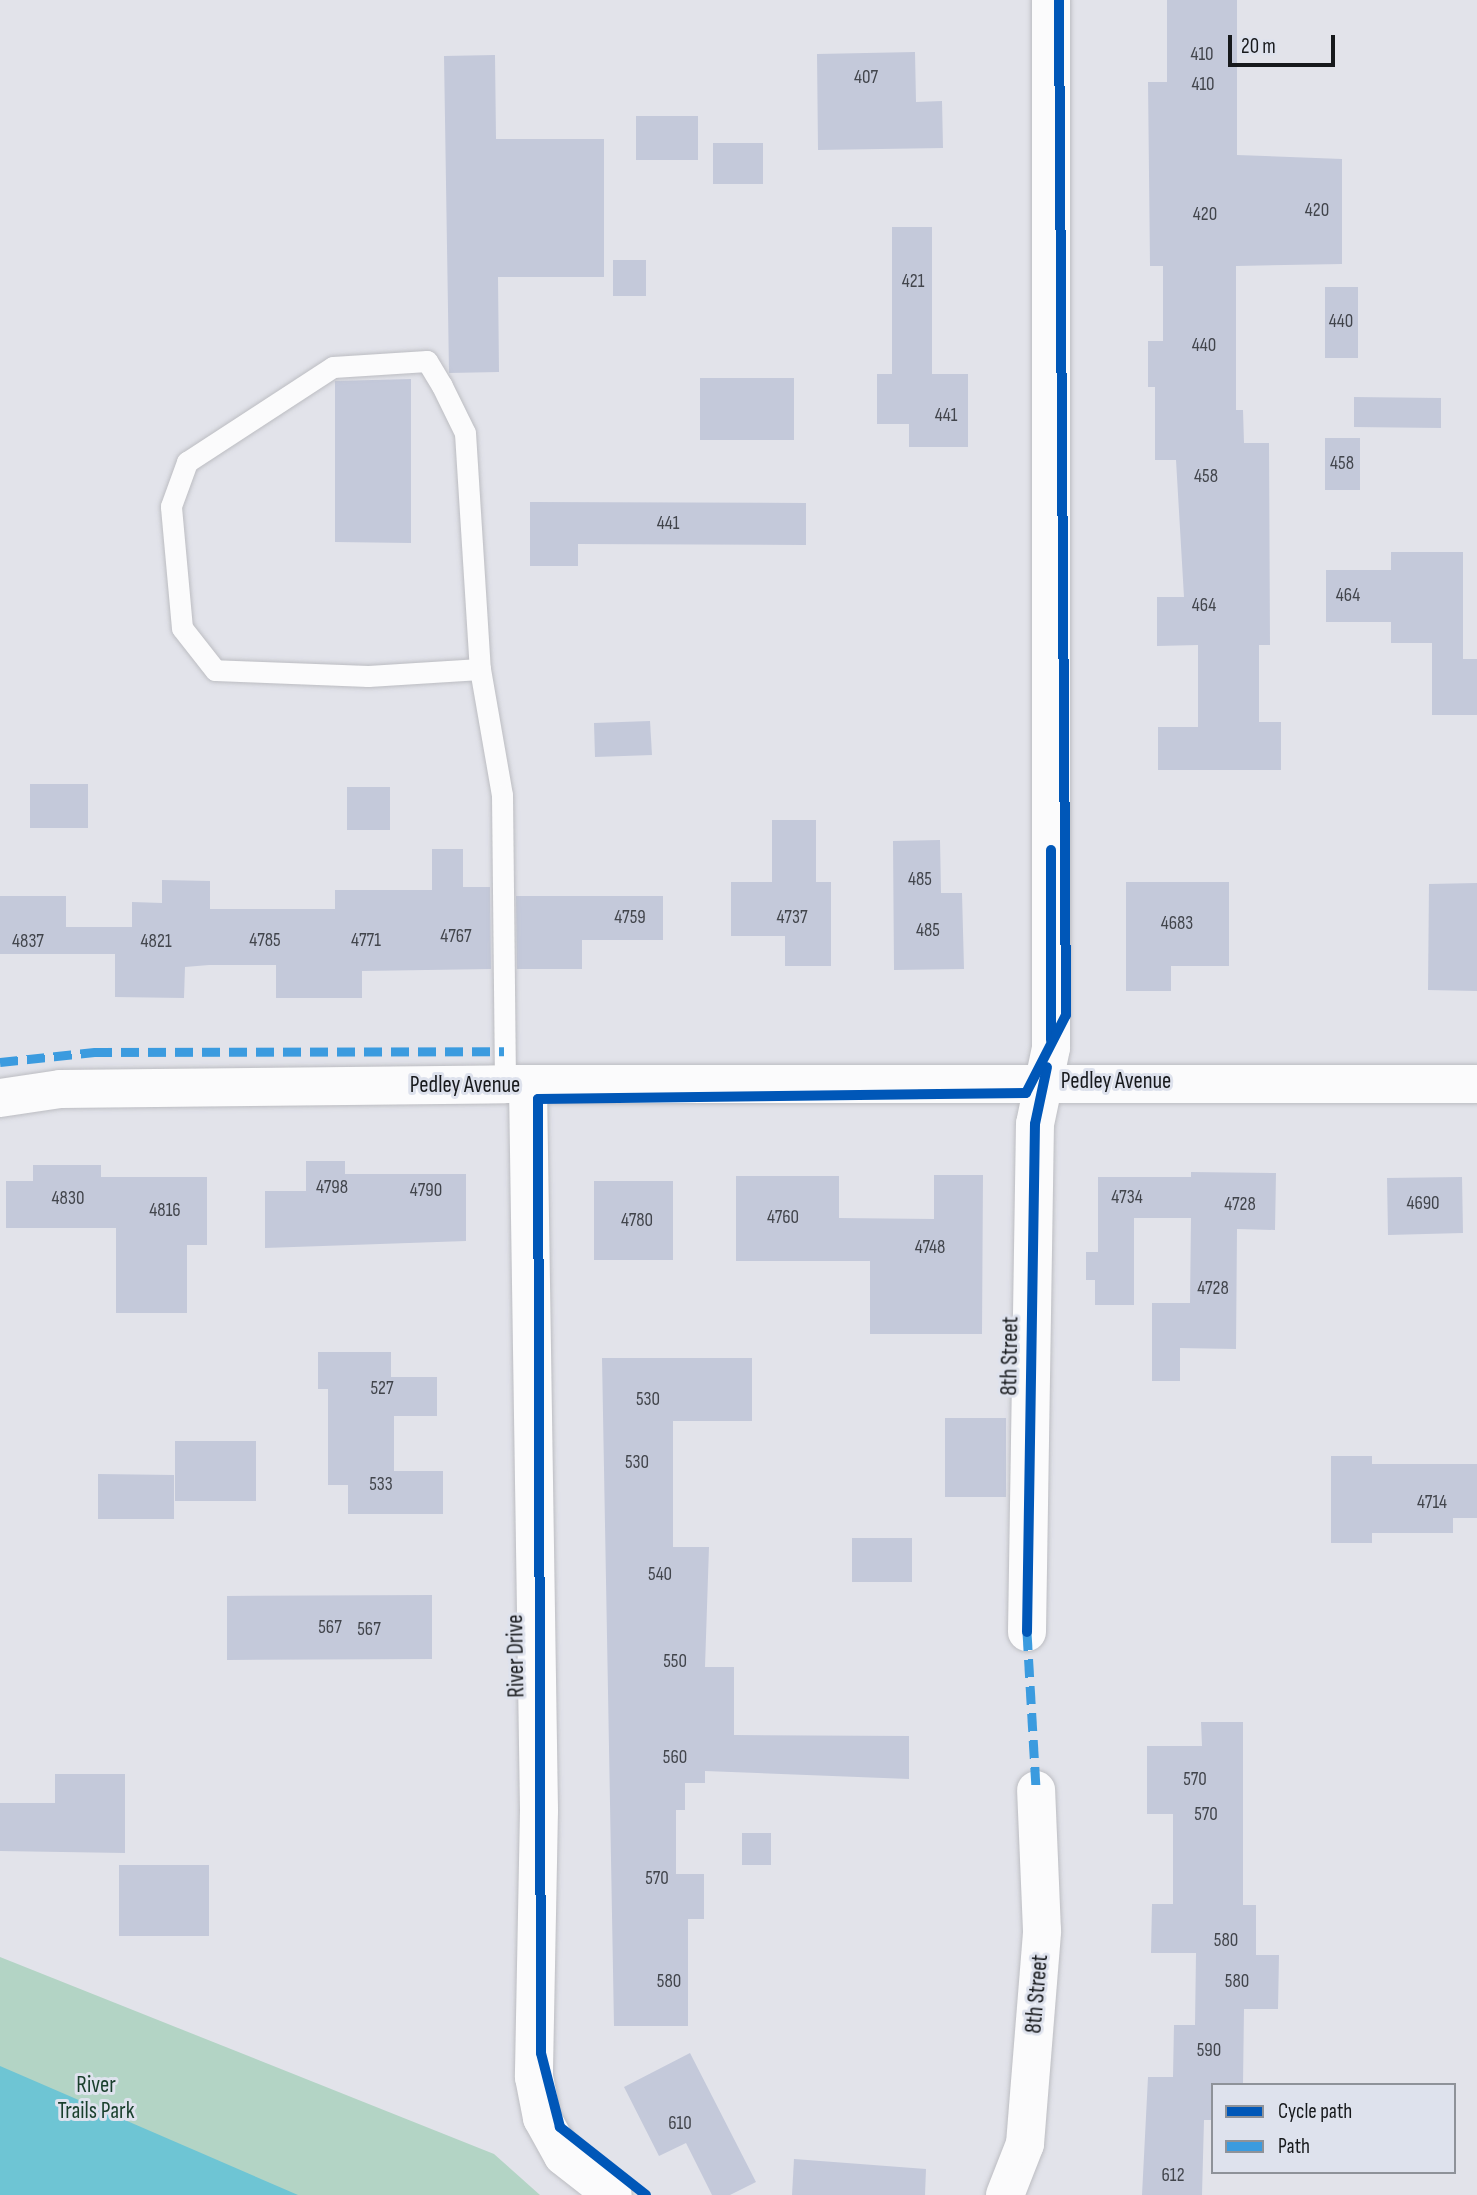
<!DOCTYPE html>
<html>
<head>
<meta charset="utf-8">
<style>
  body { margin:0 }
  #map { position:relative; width:1477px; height:2195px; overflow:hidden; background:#e2e3ea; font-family:"Sofia Sans Condensed",sans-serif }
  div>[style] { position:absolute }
  .green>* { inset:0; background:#b3d4c5 }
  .water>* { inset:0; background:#6ec5d4 }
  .building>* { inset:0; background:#c4c9da }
  .roads { filter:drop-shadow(0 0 2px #bcbdc2) drop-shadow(0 0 2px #bcbdc2) }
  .lane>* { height:21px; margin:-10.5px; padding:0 10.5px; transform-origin:10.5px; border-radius:10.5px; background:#fbfbfc }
  .street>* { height:38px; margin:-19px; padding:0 19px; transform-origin:19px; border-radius:19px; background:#fbfbfc }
  .quiet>* { height:9px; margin-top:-4.5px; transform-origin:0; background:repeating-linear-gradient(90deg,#3b9bdf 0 18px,transparent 0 27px) }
  .cycleway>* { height:10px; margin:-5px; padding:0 5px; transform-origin:5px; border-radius:5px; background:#0057b8 }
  span { translate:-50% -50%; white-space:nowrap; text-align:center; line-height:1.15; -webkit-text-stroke:6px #dee2ed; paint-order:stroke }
  .number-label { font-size:19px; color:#42454c }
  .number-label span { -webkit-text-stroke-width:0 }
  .street-label { font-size:23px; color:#17191c }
  .park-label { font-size:23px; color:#193f2c }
  .legend { position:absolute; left:1211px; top:2083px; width:245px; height:91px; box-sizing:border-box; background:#dee2ed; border:2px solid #8e9299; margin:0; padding:9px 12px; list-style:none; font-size:21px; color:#17191c }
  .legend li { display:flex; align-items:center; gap:14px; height:35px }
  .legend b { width:35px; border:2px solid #8e9299 }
  .scale { position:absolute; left:1228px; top:35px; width:107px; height:32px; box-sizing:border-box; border:4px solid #17191c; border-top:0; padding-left:9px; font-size:21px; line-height:24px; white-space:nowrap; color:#17191c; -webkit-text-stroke:5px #dee2ed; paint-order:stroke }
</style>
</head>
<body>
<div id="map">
  <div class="green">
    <div style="clip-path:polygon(0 1957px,494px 2154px,540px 2195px,0 2195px)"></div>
  </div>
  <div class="water">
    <div style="clip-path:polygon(0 2066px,298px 2195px,0 2195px)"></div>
  </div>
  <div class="building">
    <div style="clip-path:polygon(1167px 0,1237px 0,1237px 155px,1342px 159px,1342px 264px,1236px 266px,1236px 410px,1243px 410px,1244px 443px,1269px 443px,1270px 645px,1259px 645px,1259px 722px,1281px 722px,1281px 770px,1158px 770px,1158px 727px,1198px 727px,1198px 645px,1157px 646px,1157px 597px,1184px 597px,1176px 460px,1155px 460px,1155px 387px,1148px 387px,1148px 341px,1163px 341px,1163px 266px,1150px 266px,1148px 82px,1167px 82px)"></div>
    <div style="clip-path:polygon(915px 52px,916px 102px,942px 101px,943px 148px,818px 150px,817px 54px)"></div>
    <div style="clip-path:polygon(495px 55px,496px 139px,604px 139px,604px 277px,498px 277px,499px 372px,449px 373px,444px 56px)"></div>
    <div style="clip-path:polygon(636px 116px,698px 116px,698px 160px,636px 160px)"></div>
    <div style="clip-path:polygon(713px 143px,763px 143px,763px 184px,713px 184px)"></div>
    <div style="clip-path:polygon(892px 227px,932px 227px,932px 374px,968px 374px,968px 447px,909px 447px,909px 424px,877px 424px,877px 374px,892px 374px)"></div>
    <div style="clip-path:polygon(613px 260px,646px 260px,646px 296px,613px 296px)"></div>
    <div style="clip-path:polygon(1325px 287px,1358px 287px,1358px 358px,1325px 358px)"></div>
    <div style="clip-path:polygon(700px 378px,794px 378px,794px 440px,700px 440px)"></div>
    <div style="clip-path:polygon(411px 379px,411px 543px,335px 542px,335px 381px)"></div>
    <div style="clip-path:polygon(1354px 397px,1441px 398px,1441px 428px,1354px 427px)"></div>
    <div style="clip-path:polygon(1325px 438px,1360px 438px,1360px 490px,1325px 490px)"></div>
    <div style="clip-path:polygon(530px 502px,806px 503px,806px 545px,578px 544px,578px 566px,530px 566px)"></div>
    <div style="clip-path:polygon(1391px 552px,1463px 552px,1463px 659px,1477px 659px,1477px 715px,1432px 715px,1432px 643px,1391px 643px,1391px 622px,1326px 622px,1326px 570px,1391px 570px)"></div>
    <div style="clip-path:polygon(650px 721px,652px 755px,595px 757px,594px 723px)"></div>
    <div style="clip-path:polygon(30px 784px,88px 784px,88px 828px,30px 828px)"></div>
    <div style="clip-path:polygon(347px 787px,390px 787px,390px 830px,347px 830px)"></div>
    <div style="clip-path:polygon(772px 820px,816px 820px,816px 882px,831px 882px,831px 966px,785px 966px,785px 936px,731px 936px,731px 882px,772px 882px)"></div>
    <div style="clip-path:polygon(940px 840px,941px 893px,962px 893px,964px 969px,894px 970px,893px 841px)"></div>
    <div style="clip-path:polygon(432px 849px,463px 849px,463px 887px,490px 887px,491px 969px,362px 971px,362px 998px,276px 998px,276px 965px,209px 965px,185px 967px,184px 998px,115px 997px,115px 954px,0 954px,0 896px,66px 896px,66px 927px,132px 927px,132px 902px,162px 903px,162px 880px,210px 881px,210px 909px,335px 909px,335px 890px,432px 890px)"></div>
    <div style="clip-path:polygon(1126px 882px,1229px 882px,1229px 966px,1171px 966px,1171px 991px,1126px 991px)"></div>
    <div style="clip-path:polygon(1477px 883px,1477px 991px,1428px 990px,1429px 884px)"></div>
    <div style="clip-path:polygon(516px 896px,663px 896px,663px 940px,582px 940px,582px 969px,517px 969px)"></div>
    <div style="clip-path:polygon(306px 1161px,345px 1161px,345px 1174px,466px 1174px,466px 1241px,265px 1248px,265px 1191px,306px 1191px)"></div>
    <div style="clip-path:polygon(33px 1165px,101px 1165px,101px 1177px,207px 1177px,207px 1245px,187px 1245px,187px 1313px,116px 1313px,116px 1228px,6px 1228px,6px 1181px,33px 1181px)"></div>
    <div style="clip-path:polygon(1191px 1172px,1276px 1173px,1275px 1230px,1237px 1229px,1236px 1349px,1180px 1348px,1180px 1381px,1152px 1381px,1152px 1303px,1190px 1303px,1191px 1218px,1134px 1218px,1134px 1305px,1095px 1305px,1095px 1280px,1086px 1280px,1086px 1252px,1098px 1252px,1098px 1177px,1191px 1177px)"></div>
    <div style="clip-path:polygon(934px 1175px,983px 1175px,982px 1334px,870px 1334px,870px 1261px,736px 1261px,736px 1176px,839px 1176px,839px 1218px,934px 1219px)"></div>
    <div style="clip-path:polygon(1462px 1177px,1463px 1233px,1388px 1235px,1387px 1178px)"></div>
    <div style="clip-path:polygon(594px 1181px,673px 1181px,673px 1260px,594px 1260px)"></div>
    <div style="clip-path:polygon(318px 1352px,391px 1352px,391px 1377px,437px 1377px,437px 1416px,394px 1416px,394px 1471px,443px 1471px,443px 1514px,348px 1514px,348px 1485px,328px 1485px,328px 1389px,318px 1389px)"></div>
    <div style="clip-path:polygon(602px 1358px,752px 1358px,752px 1421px,673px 1421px,673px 1547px,709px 1547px,705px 1667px,734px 1667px,734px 1735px,909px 1736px,909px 1779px,705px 1771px,705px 1783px,685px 1783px,685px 1810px,676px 1810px,676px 1874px,704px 1874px,704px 1919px,688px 1919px,688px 2026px,614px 2026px)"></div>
    <div style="clip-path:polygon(945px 1418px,1006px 1418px,1006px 1497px,945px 1497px)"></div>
    <div style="clip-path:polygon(175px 1441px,256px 1441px,256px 1501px,175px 1501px)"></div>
    <div style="clip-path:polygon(1331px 1456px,1372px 1456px,1372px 1464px,1477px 1464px,1477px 1518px,1453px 1518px,1453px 1533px,1372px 1533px,1372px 1543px,1331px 1543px)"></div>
    <div style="clip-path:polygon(98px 1474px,174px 1475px,174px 1519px,98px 1519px)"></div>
    <div style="clip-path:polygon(852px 1538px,912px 1538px,912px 1582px,852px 1582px)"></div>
    <div style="clip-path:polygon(432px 1595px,432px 1659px,227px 1660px,227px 1596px)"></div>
    <div style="clip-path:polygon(1201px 1722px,1243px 1722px,1243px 1905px,1256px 1905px,1256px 1955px,1279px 1955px,1278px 2009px,1244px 2009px,1243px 2085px,1213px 2085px,1213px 2120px,1204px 2120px,1202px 2195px,1142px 2195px,1148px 2077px,1173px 2077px,1174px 2025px,1195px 2025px,1196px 1953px,1151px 1953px,1152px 1904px,1173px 1904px,1173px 1814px,1147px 1814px,1147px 1746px,1202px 1746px)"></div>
    <div style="clip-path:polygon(55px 1774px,125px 1774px,125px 1853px,0 1851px,0 1803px,55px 1803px)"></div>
    <div style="clip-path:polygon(742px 1833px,771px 1833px,771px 1865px,742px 1865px)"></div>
    <div style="clip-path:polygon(119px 1865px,209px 1865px,209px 1936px,119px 1936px)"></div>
    <div style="clip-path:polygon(690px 2053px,756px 2182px,730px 2195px,712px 2195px,686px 2143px,659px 2156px,624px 2087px)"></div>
    <div style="clip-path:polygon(794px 2159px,926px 2169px,925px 2195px,792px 2195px)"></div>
  </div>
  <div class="roads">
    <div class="lane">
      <div style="left:480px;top:669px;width:112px;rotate:176.4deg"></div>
      <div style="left:368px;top:676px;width:153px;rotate:-177.8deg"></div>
      <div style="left:215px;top:670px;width:53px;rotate:-128.2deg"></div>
      <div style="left:182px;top:628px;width:122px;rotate:-95.2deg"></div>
      <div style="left:171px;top:506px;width:47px;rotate:-70deg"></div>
      <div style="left:187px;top:462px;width:174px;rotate:-33.1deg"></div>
      <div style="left:333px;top:367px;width:94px;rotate:-3.7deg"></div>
      <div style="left:427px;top:361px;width:29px;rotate:59deg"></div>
      <div style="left:442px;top:386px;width:52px;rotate:63.9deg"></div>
      <div style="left:465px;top:433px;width:236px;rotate:86.4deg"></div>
      <div style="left:480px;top:669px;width:128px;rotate:80.1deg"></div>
      <div style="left:502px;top:795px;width:289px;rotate:89.4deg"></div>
    </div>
    <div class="street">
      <div style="left:528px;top:1086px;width:724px;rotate:89.13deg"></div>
      <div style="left:539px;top:1810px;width:267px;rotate:91.1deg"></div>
      <div style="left:534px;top:2077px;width:42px;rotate:79deg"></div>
      <div style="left:542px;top:2118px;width:43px;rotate:61.1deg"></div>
      <div style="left:563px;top:2156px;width:63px;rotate:38deg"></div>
      <div style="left:0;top:1098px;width:61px;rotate:-8.5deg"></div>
      <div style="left:60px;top:1089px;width:445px;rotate:-0.6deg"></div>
      <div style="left:505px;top:1084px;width:972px"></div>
      <div style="left:1027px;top:1632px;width:508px;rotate:-89.1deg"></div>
      <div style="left:1035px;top:1124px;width:78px;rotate:-78.1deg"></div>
      <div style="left:1051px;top:1048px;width:1048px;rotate:-90deg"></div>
      <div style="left:1005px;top:2195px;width:55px;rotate:-68.6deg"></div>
      <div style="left:1025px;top:2144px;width:214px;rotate:-85.4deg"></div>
      <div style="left:1042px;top:1931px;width:141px;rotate:-92.4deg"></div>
    </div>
  </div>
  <div class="quiet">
    <div style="left:0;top:1062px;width:95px;rotate:-6.1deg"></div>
    <div style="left:94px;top:1052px;width:410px;rotate:-0.1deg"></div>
    <div style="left:1027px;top:1632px;width:158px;rotate:86.7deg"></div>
  </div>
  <div class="cycleway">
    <div style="left:1051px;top:850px;width:190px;rotate:90deg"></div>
    <div style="left:1027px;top:1632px;width:508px;rotate:-89.1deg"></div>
    <div style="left:1035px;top:1124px;width:58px;rotate:-78.1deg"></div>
    <div style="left:646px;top:2195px;width:110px;rotate:-141.7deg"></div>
    <div style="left:560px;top:2127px;width:76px;rotate:-104.4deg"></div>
    <div style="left:541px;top:2053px;width:954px;rotate:-90.18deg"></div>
    <div style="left:538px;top:1099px;width:488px;rotate:-0.7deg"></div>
    <div style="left:1026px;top:1093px;width:88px;rotate:-62.9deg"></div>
    <div style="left:1066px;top:1015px;width:1015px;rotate:-90.4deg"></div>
  </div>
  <div class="number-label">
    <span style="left:1202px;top:55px">410</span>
    <span style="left:866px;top:78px">407</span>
    <span style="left:1203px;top:85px">410</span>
    <span style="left:1317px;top:211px">420</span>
    <span style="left:1205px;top:215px">420</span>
    <span style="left:913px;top:282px">421</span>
    <span style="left:1341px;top:322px">440</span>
    <span style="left:1204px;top:346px">440</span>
    <span style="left:946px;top:416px">441</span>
    <span style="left:1342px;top:464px">458</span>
    <span style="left:1206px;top:477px">458</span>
    <span style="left:668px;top:524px">441</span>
    <span style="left:1348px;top:596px">464</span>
    <span style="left:1204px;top:606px">464</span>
    <span style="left:920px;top:880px">485</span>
    <span style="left:630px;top:918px">4759</span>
    <span style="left:792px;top:918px">4737</span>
    <span style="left:1177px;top:924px">4683</span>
    <span style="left:928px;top:931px">485</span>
    <span style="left:456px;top:937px">4767</span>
    <span style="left:265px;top:941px">4785</span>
    <span style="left:366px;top:941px">4771</span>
    <span style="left:28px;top:942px">4837</span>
    <span style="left:156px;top:942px">4821</span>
    <span style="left:332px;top:1188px">4798</span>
    <span style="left:426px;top:1191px">4790</span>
    <span style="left:1127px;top:1198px">4734</span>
    <span style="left:68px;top:1199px">4830</span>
    <span style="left:1423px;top:1204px">4690</span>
    <span style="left:1240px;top:1205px">4728</span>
    <span style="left:165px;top:1211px">4816</span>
    <span style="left:783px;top:1218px">4760</span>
    <span style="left:637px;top:1221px">4780</span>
    <span style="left:930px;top:1248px">4748</span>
    <span style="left:1213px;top:1289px">4728</span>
    <span style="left:382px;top:1389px">527</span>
    <span style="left:648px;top:1400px">530</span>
    <span style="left:637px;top:1463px">530</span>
    <span style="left:381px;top:1485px">533</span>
    <span style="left:1432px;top:1503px">4714</span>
    <span style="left:660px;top:1575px">540</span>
    <span style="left:330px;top:1628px">567</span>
    <span style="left:369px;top:1630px">567</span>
    <span style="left:675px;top:1662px">550</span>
    <span style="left:675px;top:1758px">560</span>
    <span style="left:1195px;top:1780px">570</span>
    <span style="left:1206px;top:1815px">570</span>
    <span style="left:657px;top:1879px">570</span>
    <span style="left:1226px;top:1941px">580</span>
    <span style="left:669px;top:1982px">580</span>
    <span style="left:1237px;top:1982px">580</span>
    <span style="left:1209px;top:2051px">590</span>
    <span style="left:680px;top:2124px">610</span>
    <span style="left:1173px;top:2176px">612</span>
  </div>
  <div class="street-label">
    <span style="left:1116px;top:1081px">Pedley Avenue</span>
    <span style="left:465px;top:1085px">Pedley Avenue</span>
    <span style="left:1010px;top:1356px;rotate:-89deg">8th Street</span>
    <span style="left:516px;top:1656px;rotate:-91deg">River Drive</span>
    <span style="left:1037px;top:1994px;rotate:-85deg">8th Street</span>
  </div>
  <div class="park-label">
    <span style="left:96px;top:2098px">River<br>Trails Park</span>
  </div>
  <ul class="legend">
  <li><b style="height:9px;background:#0057b8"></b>Cycle path</li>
  <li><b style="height:9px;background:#3b9bdf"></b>Path</li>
  </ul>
  <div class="scale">20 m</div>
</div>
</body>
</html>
